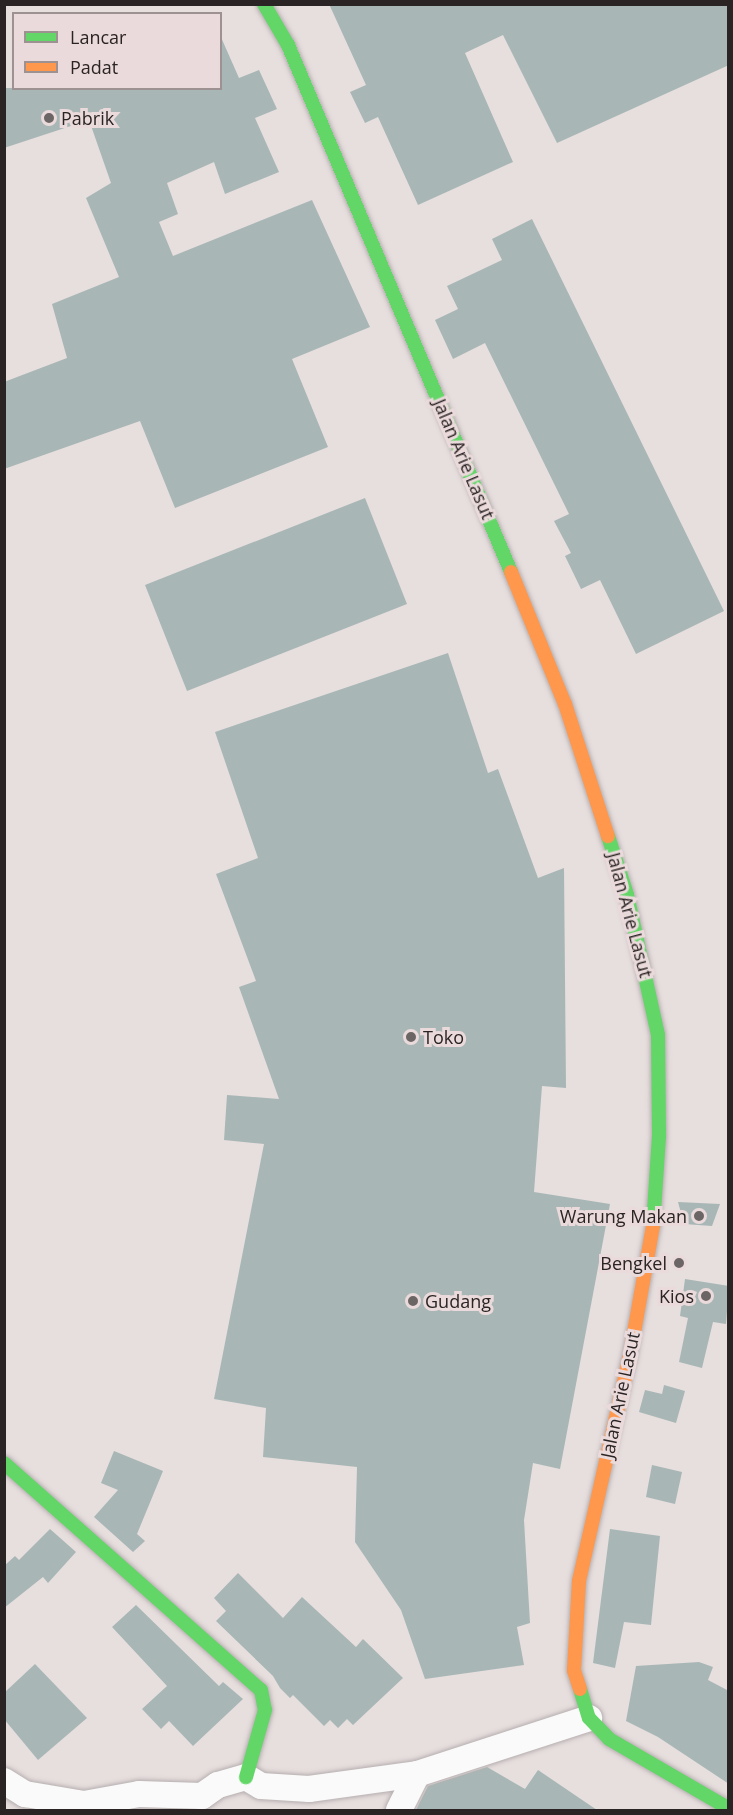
<!DOCTYPE html>
<html>
<head>
<meta charset="utf-8">
<style>
  body { margin:0 }
  #map { position:relative; width:733px; height:1815px; overflow:hidden; background:#e7dede; font-family:"Open Sans",sans-serif }
  div>[style] { position:absolute }
  .building>* { inset:0; background:#a8b7b6 }
  .roads { filter:drop-shadow(0 0 2px #b6afaf) drop-shadow(0 0 2px #b6afaf) }
  .street>* { height:26px; margin:-13px; padding:0 13px; transform-origin:13px; border-radius:13px; background:#fbfafa }
  .fast>* { height:14px; margin:-7px; padding:0 7px; transform-origin:7px; border-radius:7px; background:#63d668 }
  .slow>* { height:14px; margin:-7px; padding:0 7px; transform-origin:7px; border-radius:7px; background:#ff974d }
  .dots>* { width:16px; height:16px; translate:-50% -50%; box-sizing:border-box; border:3px solid #ebdadb; border-radius:50% }
  span { translate:-50% -50%; white-space:nowrap; text-align:center; line-height:1.15; -webkit-text-stroke:6px #ebdadb; paint-order:stroke }
  .poi-label { font-size:18px; color:#2a2424 }
  .left { translate:0 -50%; text-align:left }
  .right { translate:-100% -50%; text-align:right }
  .street-label { font-size:18px; color:#2a2424 }
  .frame { position:absolute; inset:0; border:6px solid #2a2424; pointer-events:none }
  .legend { position:absolute; left:12px; top:12px; width:210px; height:78px; box-sizing:border-box; background:#ebdadb; border:2px solid #9e9192; margin:0; padding:8px 10px; list-style:none; font-size:18px; color:#2a2424 }
  .legend li { display:flex; align-items:center; gap:12px; height:30px }
  .legend b { width:30px; border:2px solid #9e9192 }
</style>
</head>
<body>
<div id="map">
  <div class="building">
    <div style="clip-path:polygon(329px 4px,729px 4px,729px 65px,557px 143px,503px 35px,465px 53px,513px 162px,418px 205px,378px 117px,365px 123px,350px 92px,366px 85px)"></div>
    <div style="clip-path:polygon(220px 35px,239px 78px,259px 70px,277px 109px,255px 118px,279px 172px,225px 194px,214px 162px,167px 183px,178px 214px,159px 222px,173px 256px,312px 200px,370px 327px,292px 359px,328px 447px,175px 508px,140px 421px,4px 469px,4px 382px,67px 358px,52px 304px,119px 277px,86px 198px,111px 183px,89px 120px,4px 148px,4px 88px,220px 88px)"></div>
    <div style="clip-path:polygon(532px 219px,724px 611px,636px 654px,600px 580px,581px 589px,565px 556px,571px 553px,554px 521px,569px 514px,485px 343px,453px 359px,435px 320px,458px 309px,447px 286px,502px 260px,492px 239px)"></div>
    <div style="clip-path:polygon(365px 498px,407px 604px,187px 691px,145px 585px)"></div>
    <div style="clip-path:polygon(448px 653px,488px 773px,498px 769px,538px 878px,564px 868px,566px 1088px,542px 1086px,534px 1192px,610px 1204px,560px 1469px,533px 1463px,524px 1520px,530px 1623px,517px 1627px,524px 1665px,425px 1679px,401px 1610px,355px 1542px,357px 1467px,263px 1457px,266px 1408px,214px 1399px,264px 1144px,224px 1140px,227px 1095px,279px 1099px,239px 987px,256px 981px,216px 874px,258px 858px,215px 732px)"></div>
    <div style="clip-path:polygon(678px 1202px,720px 1204px,712px 1226px,684px 1224px)"></div>
    <div style="clip-path:polygon(685px 1279px,729px 1286px,726px 1324px,713px 1322px,702px 1368px,679px 1362px,688px 1318px,680px 1316px)"></div>
    <div style="clip-path:polygon(664px 1385px,685px 1391px,676px 1423px,639px 1412px,645px 1390px,662px 1394px)"></div>
    <div style="clip-path:polygon(114px 1451px,163px 1471px,137px 1534px,145px 1541px,133px 1552px,94px 1517px,118px 1490px,101px 1483px)"></div>
    <div style="clip-path:polygon(652px 1465px,682px 1472px,675px 1504px,646px 1497px)"></div>
    <div style="clip-path:polygon(50px 1529px,76px 1552px,48px 1583px,43px 1577px,4px 1608px,4px 1566px,15px 1556px,19px 1560px)"></div>
    <div style="clip-path:polygon(610px 1529px,660px 1536px,651px 1625px,624px 1622px,615px 1668px,593px 1663px)"></div>
    <div style="clip-path:polygon(238px 1573px,283px 1618px,302px 1597px,356px 1647px,363px 1639px,403px 1678px,353px 1725px,347px 1719px,338px 1728px,330px 1720px,324px 1726px,293px 1695px,290px 1698px,280px 1688px,273px 1676px,216px 1621px,226px 1611px,214px 1598px)"></div>
    <div style="clip-path:polygon(136px 1605px,219px 1686px,223px 1682px,243px 1699px,193px 1746px,169px 1721px,161px 1729px,142px 1709px,167px 1686px,112px 1627px)"></div>
    <div style="clip-path:polygon(699px 1662px,713px 1667px,708px 1680px,729px 1691px,729px 1784px,658px 1737px,626px 1721px,636px 1666px)"></div>
    <div style="clip-path:polygon(35px 1664px,87px 1718px,38px 1760px,4px 1719px,4px 1693px)"></div>
    <div style="clip-path:polygon(487px 1767px,525px 1789px,538px 1770px,597px 1810px,416px 1810px,428px 1786px)"></div>
  </div>
  <div class="roads">
    <div class="street">
      <div style="left:4px;top:1781px;width:25px;rotate:32deg"></div>
      <div style="left:25px;top:1794px;width:60px;rotate:9.6deg"></div>
      <div style="left:84px;top:1804px;width:56px;rotate:-10.3deg"></div>
      <div style="left:139px;top:1794px;width:63px;rotate:1.8deg"></div>
      <div style="left:202px;top:1796px;width:19px;rotate:-35deg"></div>
      <div style="left:218px;top:1785px;width:29px;rotate:-16deg"></div>
      <div style="left:246px;top:1777px;width:17px;rotate:31deg"></div>
      <div style="left:261px;top:1786px;width:48px;rotate:3.6deg"></div>
      <div style="left:309px;top:1789px;width:109px;rotate:-7.9deg"></div>
      <div style="left:417px;top:1774px;width:181px;rotate:-18deg"></div>
      <div style="left:399px;top:1810px;width:40px;rotate:-63.4deg"></div>
    </div>
    <div class="fast">
      <div style="left:264px;top:4px;width:48px;rotate:59.7deg"></div>
      <div style="left:288px;top:45px;width:572px;rotate:67.06deg"></div>
      <div style="left:608px;top:836px;width:62px;rotate:72.1deg"></div>
      <div style="left:627px;top:895px;width:143px;rotate:77.5deg"></div>
      <div style="left:658px;top:1035px;width:101px;rotate:89.4deg"></div>
      <div style="left:659px;top:1136px;width:90px;rotate:93.8deg"></div>
      <div style="left:4px;top:1463px;width:343px;rotate:41.5deg"></div>
      <div style="left:261px;top:1690px;width:20px;rotate:79deg"></div>
      <div style="left:265px;top:1710px;width:70px;rotate:105.8deg"></div>
      <div style="left:580px;top:1689px;width:30px;rotate:73deg"></div>
      <div style="left:589px;top:1718px;width:29px;rotate:46deg"></div>
      <div style="left:609px;top:1739px;width:138px;rotate:30.1deg"></div>
    </div>
    <div class="slow">
      <div style="left:511px;top:572px;width:143px;rotate:67.8deg"></div>
      <div style="left:565px;top:704px;width:139px;rotate:72deg"></div>
      <div style="left:580px;top:1689px;width:20px;rotate:-108deg"></div>
      <div style="left:574px;top:1670px;width:89px;rotate:-86.8deg"></div>
      <div style="left:579px;top:1581px;width:232px;rotate:-77.3deg"></div>
      <div style="left:630px;top:1355px;width:131px;rotate:-79.9deg"></div>
    </div>
  </div>
  <div class="dots">
    <div style="left:49px;top:118px;background:#6c6565"></div>
    <div style="left:411px;top:1037px;background:#6c6565"></div>
    <div style="left:699px;top:1216px;background:#6c6565"></div>
    <div style="left:679px;top:1263px;background:#6c6565"></div>
    <div style="left:706px;top:1296px;background:#6c6565"></div>
    <div style="left:413px;top:1301px;background:#6c6565"></div>
  </div>
  <div class="poi-label">
    <span class="left" style="left:61px;top:118px">Pabrik</span>
    <span class="left" style="left:423px;top:1037px">Toko</span>
    <span class="right" style="left:687px;top:1216px">Warung Makan</span>
    <span class="right" style="left:667px;top:1263px">Bengkel</span>
    <span class="right" style="left:694px;top:1296px">Kios</span>
    <span class="left" style="left:425px;top:1301px">Gudang</span>
  </div>
  <div class="street-label">
    <span style="left:464px;top:459px;rotate:67deg">Jalan Arie Lasut</span>
    <span style="left:630px;top:915px;rotate:75deg">Jalan Arie Lasut</span>
    <span style="left:620px;top:1395px;rotate:-78deg">Jalan Arie Lasut</span>
  </div>
  <div class="frame"></div>
  <ul class="legend">
  <li><b style="height:8px;background:#63d668"></b>Lancar</li>
  <li><b style="height:8px;background:#ff974d"></b>Padat</li>
  </ul>
</div>
</body>
</html>
